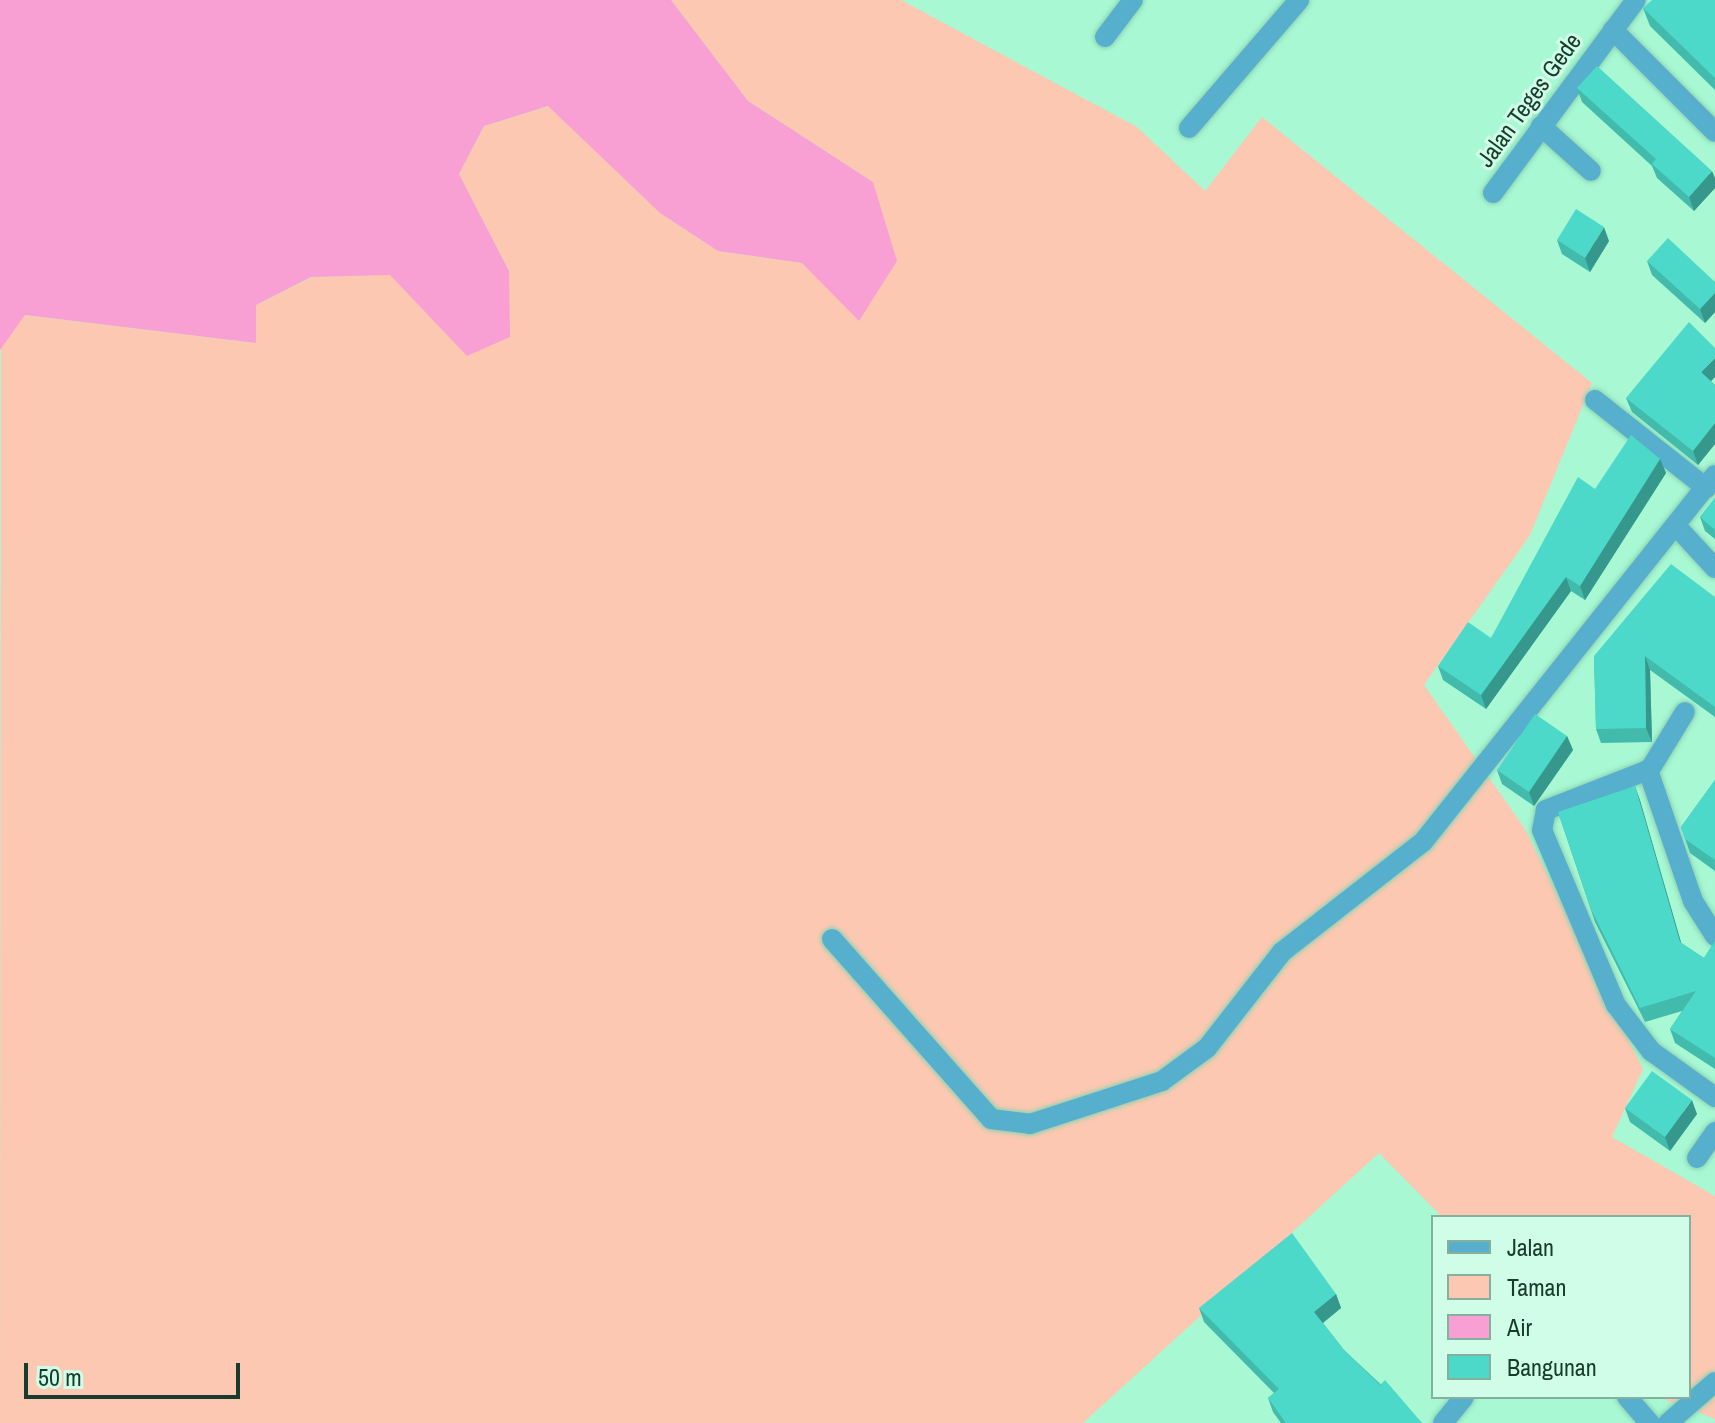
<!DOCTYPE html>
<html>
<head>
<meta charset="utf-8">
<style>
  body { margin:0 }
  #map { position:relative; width:1715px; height:1423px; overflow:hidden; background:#a7f8d3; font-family:"Archivo Narrow",sans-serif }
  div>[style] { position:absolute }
  .green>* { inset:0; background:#fcc8b1 }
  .water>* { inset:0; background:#f8a0d4 }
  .roads { filter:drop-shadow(0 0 2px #8bd2b2) drop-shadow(0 0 2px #8bd2b2) }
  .minor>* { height:20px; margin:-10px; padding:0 10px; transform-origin:10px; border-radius:10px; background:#57afce }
  .wall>* { inset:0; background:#42bbad }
  .shaded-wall>* { inset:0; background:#36988d }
  .building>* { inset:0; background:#4dd9c9 }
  span { translate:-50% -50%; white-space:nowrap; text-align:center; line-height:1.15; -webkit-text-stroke:6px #cffde7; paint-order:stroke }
  .street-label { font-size:24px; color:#193b2d }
  .legend { position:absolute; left:1431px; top:1215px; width:260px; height:184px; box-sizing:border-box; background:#cffde7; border:2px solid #86af9d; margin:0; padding:10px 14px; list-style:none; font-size:24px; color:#193b2d }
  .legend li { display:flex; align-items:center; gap:16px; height:40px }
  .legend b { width:40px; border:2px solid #86af9d }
  .scale { position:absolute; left:24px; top:1363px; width:216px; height:36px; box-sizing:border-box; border:4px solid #193b2d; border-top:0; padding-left:10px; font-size:24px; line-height:28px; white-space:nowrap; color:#193b2d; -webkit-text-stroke:6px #cffde7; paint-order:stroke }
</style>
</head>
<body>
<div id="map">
  <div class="green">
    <div style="clip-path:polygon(671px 0,901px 0,1137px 127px,1205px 191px,1262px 117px,1592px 383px,1530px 535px,1424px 685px,1525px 829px,1643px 1069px,1612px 1137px,1715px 1196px,1715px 1419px,1658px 1397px,1689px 1397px,1689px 1217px,1442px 1217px,1379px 1153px,1083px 1423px,0 1423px,1px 340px,24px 315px,256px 343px,256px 305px,312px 277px,509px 271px,459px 174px,484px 126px,549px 106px,660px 213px,718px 251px,802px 263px,873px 182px,748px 101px)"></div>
  </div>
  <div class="water">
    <div style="clip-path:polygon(0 0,671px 0,748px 101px,873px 182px,897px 261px,859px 321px,802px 263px,718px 251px,660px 213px,548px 106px,484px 126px,459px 174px,509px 271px,510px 337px,467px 356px,390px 275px,311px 277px,256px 305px,256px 343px,25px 315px,0 350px)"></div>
  </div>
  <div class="roads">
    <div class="minor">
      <div style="left:1613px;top:30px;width:144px;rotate:45deg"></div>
      <div style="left:1105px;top:37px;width:46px;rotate:-52.9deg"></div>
      <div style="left:1541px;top:126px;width:67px;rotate:42deg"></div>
      <div style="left:1189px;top:128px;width:169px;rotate:-49.3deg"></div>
      <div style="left:1493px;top:193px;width:240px;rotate:-53.5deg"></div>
      <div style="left:1595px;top:400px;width:142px;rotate:38.4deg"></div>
      <div style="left:1677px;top:527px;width:56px;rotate:47.2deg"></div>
      <div style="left:1649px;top:771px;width:69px;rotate:-58.6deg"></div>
      <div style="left:1715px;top:936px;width:41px;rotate:-122.2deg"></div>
      <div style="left:1693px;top:901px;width:139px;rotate:-109deg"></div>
      <div style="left:1648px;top:770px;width:110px;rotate:158.6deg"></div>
      <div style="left:1546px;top:810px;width:20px;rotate:101deg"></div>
      <div style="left:1542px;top:830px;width:190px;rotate:67.1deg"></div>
      <div style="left:1616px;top:1005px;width:58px;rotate:52.7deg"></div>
      <div style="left:1651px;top:1051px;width:79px;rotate:35.7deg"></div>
      <div style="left:832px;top:939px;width:240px;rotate:48.5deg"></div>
      <div style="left:991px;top:1119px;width:39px;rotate:7deg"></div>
      <div style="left:1030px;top:1124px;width:139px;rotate:-18deg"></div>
      <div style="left:1162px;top:1081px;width:56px;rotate:-36.3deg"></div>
      <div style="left:1207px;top:1048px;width:122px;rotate:-52deg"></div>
      <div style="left:1282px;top:952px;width:179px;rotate:-38deg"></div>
      <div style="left:1423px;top:842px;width:469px;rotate:-51.5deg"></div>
      <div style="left:1697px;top:1158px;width:32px;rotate:-55deg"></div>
      <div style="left:1627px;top:1397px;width:35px;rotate:49deg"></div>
      <div style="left:1443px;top:1423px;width:33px;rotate:-51deg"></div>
      <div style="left:1668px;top:1423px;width:62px;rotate:-41.1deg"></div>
    </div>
  </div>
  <div class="wall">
    <div style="clip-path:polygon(1715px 0,1715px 90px,1650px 26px,1643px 8px)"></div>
    <div style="clip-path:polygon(1577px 88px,1715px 178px,1715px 188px,1694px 211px,1657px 178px,1652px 166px,1582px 102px)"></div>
    <div style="clip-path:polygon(1557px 240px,1609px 241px,1590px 272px,1562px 254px)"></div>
    <div style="clip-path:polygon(1647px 261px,1715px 282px,1715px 312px,1705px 323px,1652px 275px)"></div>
    <div style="clip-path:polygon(1715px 377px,1711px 381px,1715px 385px,1715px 444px,1698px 465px,1632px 412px,1626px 398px)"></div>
    <div style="clip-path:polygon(1660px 459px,1666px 473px,1585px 600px,1571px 591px,1486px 709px,1443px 680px,1438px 666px,1491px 638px,1595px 489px)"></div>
    <div style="clip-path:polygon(1715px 498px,1715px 539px,1705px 531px,1700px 517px)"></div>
    <div style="clip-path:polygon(1715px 597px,1715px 717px,1650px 670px,1652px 742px,1601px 743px,1596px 729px,1594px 656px)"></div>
    <div style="clip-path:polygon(1567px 736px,1573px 750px,1534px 806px,1502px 784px,1497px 770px)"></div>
    <div style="clip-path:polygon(1715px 780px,1715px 871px,1690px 853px,1681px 827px)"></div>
    <div style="clip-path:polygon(1635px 786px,1681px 943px,1704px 958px,1715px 941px,1715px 1069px,1675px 1043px,1670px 1029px,1682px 1011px,1645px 1022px,1595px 922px,1558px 812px)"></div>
    <div style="clip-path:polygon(1625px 1108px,1697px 1114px,1670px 1151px,1630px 1122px)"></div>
    <div style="clip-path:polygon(1336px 1294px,1341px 1308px,1323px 1323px,1344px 1350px,1422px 1423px,1281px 1423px,1273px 1412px,1268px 1398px,1274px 1393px,1204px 1322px,1199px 1308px)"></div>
  </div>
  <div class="shaded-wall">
    <div style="clip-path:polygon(1712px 171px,1715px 178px,1715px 188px,1694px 211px,1689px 197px)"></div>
    <div style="clip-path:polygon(1604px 227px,1609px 241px,1590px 272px,1585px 258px)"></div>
    <div style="clip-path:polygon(1715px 293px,1715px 312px,1705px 323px,1700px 309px)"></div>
    <div style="clip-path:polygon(1715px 358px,1715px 377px,1706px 386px,1701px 372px)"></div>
    <div style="clip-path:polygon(1715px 423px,1715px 444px,1698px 465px,1693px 451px)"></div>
    <div style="clip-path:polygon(1660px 459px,1666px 473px,1585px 600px,1580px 586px)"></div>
    <div style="clip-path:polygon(1566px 577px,1571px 591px,1486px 709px,1481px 695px)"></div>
    <div style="clip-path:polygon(1645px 656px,1650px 670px,1652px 742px,1646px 728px)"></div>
    <div style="clip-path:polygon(1567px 736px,1573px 750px,1534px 806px,1529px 792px)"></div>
    <div style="clip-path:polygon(1635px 786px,1640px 800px,1685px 956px,1680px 942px)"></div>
    <div style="clip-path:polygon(1692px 1100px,1697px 1114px,1670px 1151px,1665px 1137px)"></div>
    <div style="clip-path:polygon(1336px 1294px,1341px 1308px,1319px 1326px,1314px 1312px)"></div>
  </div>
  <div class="building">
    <div style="clip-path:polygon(1652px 0,1715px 0,1715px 78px,1643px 8px)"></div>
    <div style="clip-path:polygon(1597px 66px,1712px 171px,1689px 197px,1652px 164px,1656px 159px,1577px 88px)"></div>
    <div style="clip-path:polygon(1576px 209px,1604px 227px,1585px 258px,1557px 240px)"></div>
    <div style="clip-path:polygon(1668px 238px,1715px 282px,1715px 293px,1700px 309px,1647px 261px)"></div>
    <div style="clip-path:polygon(1689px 322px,1715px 348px,1715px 358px,1701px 372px,1715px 385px,1715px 423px,1693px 451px,1626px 398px)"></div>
    <div style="clip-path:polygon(1631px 435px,1660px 459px,1580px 586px,1566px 577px,1481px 695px,1438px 666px,1468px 622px,1491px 638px,1578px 477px,1595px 489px)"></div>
    <div style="clip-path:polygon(1715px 498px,1715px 530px,1700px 517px)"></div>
    <div style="clip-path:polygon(1671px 564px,1715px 597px,1715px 707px,1645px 656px,1646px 728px,1596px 729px,1594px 656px)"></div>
    <div style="clip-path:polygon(1535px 714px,1567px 736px,1529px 792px,1497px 770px)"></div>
    <div style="clip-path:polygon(1715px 780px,1715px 860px,1685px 839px,1681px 827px)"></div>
    <div style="clip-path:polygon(1635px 786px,1680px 942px,1704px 958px,1715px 941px,1715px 1058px,1670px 1029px,1696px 991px,1640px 1008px,1590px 907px,1558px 812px)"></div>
    <div style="clip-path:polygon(1652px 1071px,1692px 1100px,1665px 1137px,1625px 1108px)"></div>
    <div style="clip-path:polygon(1292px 1233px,1336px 1294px,1314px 1312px,1344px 1350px,1380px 1385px,1385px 1380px,1422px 1423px,1286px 1423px,1268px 1398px,1279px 1389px,1199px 1308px)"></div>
  </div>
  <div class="street-label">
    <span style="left:1529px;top:100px;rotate:-54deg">Jalan Teges Gede</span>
  </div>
  <ul class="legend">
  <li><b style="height:10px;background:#57afce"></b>Jalan</li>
  <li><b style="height:22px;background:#fcc8b1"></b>Taman</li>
  <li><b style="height:22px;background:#f8a0d4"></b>Air</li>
  <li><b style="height:22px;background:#4dd9c9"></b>Bangunan</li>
  </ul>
  <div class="scale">50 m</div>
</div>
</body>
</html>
